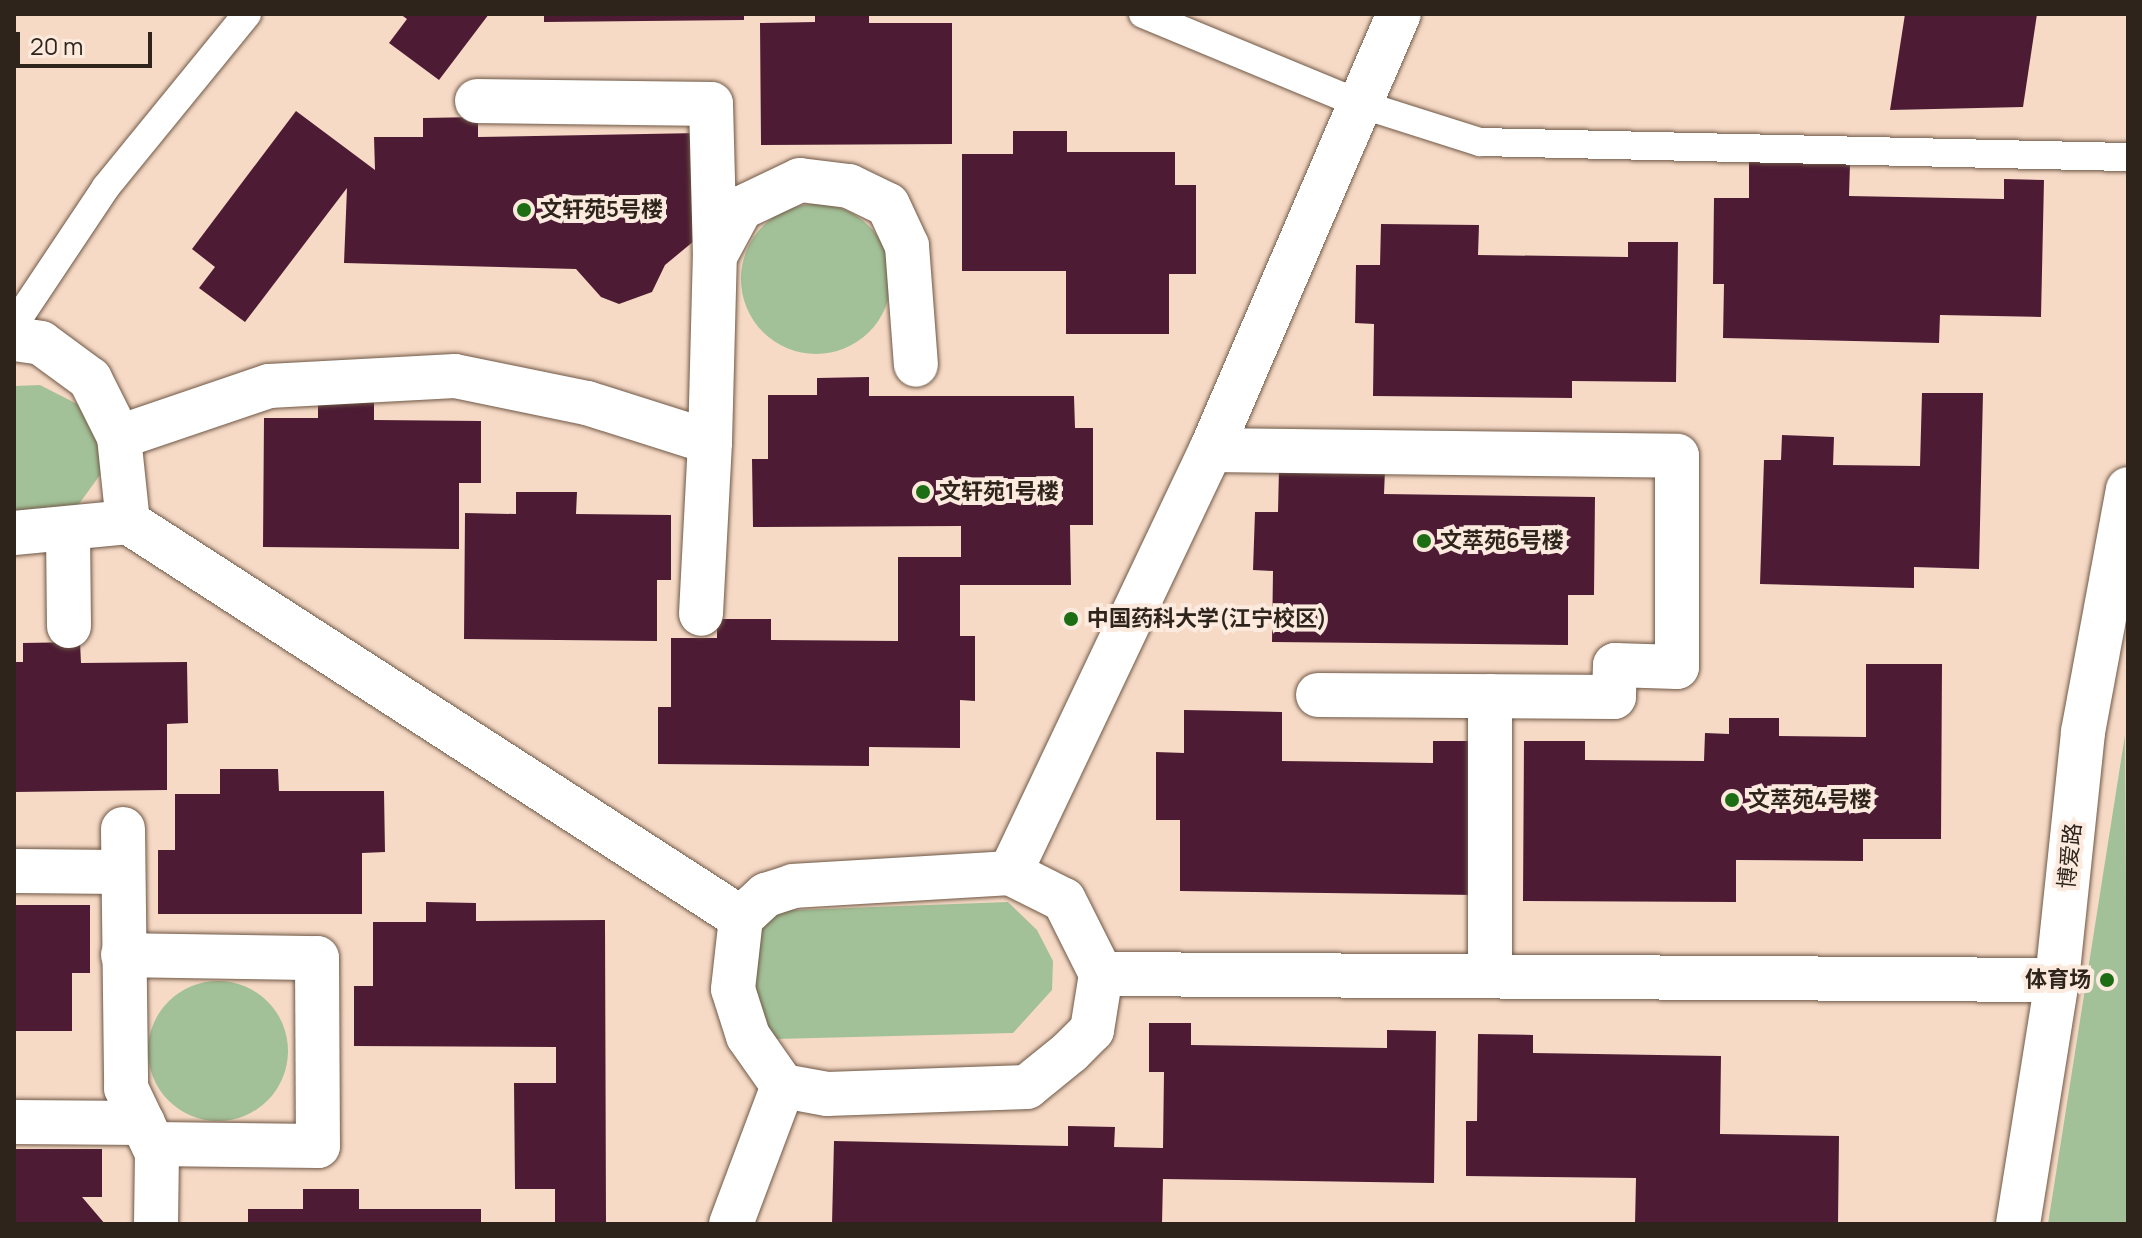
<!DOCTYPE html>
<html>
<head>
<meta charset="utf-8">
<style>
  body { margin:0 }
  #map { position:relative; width:2142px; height:1238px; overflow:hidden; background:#f6dac6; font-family:Manrope,"Noto Sans SC",sans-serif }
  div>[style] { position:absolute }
  .green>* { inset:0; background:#a2c198 }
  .round { border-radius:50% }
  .building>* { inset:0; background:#4d1c34 }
  .roads { filter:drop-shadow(0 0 2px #6f5846) drop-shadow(0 0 2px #6f5846) }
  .lane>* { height:28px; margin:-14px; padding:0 14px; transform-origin:14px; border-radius:14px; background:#fff }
  .street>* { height:44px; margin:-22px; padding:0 22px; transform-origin:22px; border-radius:22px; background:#fff }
  .dots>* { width:22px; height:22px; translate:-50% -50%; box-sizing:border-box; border:4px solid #fbeadd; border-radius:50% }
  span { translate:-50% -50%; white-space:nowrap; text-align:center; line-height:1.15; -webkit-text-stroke:8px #fbeadd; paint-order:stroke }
  .poi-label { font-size:22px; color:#2e241c; font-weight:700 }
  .left { translate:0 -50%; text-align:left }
  .right { translate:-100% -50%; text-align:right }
  .street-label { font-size:22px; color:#2e241c }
  .frame { position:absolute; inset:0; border:16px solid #2e241c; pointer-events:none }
  .scale { position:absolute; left:16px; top:32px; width:136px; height:36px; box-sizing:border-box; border:4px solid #2e241c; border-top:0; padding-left:10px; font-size:24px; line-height:28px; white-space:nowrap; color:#2e241c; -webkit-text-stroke:6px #fbeadd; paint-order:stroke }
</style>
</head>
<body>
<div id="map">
  <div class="green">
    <div class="round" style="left:741px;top:204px;width:150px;height:150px"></div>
    <div style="clip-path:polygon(40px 385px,83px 407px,103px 451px,100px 475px,71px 515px,14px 524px,14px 386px)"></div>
    <div style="clip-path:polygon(2125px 735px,2128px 1224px,2048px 1224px)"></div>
    <div style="clip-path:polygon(1008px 902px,1037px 930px,1053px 961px,1052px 990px,1013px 1033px,775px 1039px,752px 1020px,742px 944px,769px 911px)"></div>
    <div class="round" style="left:148px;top:981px;width:140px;height:140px"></div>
  </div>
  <div class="building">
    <div style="clip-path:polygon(400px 14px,489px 14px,439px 80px,389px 43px,407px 19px)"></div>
    <div style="clip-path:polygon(544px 14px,744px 14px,744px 20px,544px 22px)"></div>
    <div style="clip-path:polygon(815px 14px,869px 14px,869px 23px,952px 23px,952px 144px,761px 145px,760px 23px,815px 22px)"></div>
    <div style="clip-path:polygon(1905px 14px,2037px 14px,2023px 107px,1890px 110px)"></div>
    <div style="clip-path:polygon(296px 111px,375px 170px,374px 137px,423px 137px,423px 118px,478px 117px,478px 137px,700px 133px,700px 236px,665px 265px,652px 292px,619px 304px,601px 297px,576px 269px,344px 263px,347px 188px,245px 322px,199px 288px,215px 267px,192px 249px)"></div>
    <div style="clip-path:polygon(1013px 131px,1067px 131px,1067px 152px,1175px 152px,1175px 185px,1196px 185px,1196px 274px,1169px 274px,1169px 334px,1066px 334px,1066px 271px,962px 271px,962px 154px,1013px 154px)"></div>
    <div style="clip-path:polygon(1749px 161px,1850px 164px,1849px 196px,2004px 199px,2004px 179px,2044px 180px,2041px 317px,1940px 315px,1939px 343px,1723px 338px,1724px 284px,1713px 284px,1714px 198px,1749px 198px)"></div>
    <div style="clip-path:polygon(1381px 224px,1479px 225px,1478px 255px,1628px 257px,1628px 242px,1678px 242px,1676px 382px,1572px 381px,1572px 398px,1373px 396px,1374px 324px,1355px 323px,1356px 265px,1380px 265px)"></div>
    <div style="clip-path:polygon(869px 377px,869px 396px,1074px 396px,1075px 428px,1093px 428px,1093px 525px,1070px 525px,1071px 585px,960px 585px,960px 636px,975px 636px,975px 701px,960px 700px,960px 748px,869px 747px,869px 766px,658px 764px,658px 707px,671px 707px,671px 638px,717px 638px,717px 619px,771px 619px,771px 640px,898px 641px,898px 557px,961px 557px,961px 526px,753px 527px,752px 459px,768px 459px,768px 395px,817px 395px,817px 378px)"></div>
    <div style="clip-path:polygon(1922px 393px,1983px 393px,1979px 569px,1914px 567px,1914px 588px,1760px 584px,1764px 460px,1781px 460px,1782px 435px,1834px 437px,1833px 465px,1920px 466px)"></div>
    <div style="clip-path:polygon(318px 401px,374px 401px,374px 420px,481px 421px,481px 483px,459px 483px,459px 549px,263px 547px,264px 418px,318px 418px)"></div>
    <div style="clip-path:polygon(1279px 469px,1385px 470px,1384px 494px,1595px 497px,1594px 595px,1568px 595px,1568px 645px,1272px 642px,1273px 571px,1253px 570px,1255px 512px,1278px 512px)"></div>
    <div style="clip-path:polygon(516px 492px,577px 492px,576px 514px,671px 515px,671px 580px,657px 580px,657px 641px,464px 639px,465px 513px,516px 514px)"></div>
    <div style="clip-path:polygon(80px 642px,81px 663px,187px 662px,188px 723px,167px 724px,167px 790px,14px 792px,14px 662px,23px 662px,23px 643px)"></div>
    <div style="clip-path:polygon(1866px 664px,1942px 664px,1941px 839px,1863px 839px,1863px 861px,1736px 860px,1736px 902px,1523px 901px,1524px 741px,1585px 741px,1585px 760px,1704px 761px,1705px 733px,1729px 734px,1729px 718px,1779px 718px,1779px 736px,1866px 737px)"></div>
    <div style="clip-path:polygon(1184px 710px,1282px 712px,1282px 761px,1433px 763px,1433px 741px,1478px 741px,1476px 895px,1180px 891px,1180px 820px,1156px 820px,1156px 752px,1184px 753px)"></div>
    <div style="clip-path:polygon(220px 769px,278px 769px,279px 791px,384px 791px,385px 852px,362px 853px,362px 914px,158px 914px,158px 850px,175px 850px,175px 794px,220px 794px)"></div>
    <div style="clip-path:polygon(426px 902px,476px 903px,476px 921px,605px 920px,606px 1224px,555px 1224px,555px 1189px,515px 1189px,514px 1083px,556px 1083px,556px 1047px,354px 1046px,354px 986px,373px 986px,373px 922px,426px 922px)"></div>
    <div style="clip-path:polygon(14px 905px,90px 905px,90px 973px,72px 973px,72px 1031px,14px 1031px)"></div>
    <div style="clip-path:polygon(1149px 1023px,1191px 1023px,1191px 1045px,1387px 1048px,1387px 1030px,1436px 1031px,1434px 1183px,1163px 1179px,1162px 1224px,832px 1224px,834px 1141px,1068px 1146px,1068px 1126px,1115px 1127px,1114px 1147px,1163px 1148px,1164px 1072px,1149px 1072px)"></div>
    <div style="clip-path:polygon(1478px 1034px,1533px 1035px,1533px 1053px,1721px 1056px,1720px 1134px,1839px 1136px,1838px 1224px,1635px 1224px,1636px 1178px,1466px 1176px,1466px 1121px,1477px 1121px)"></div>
    <div style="clip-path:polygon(14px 1149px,102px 1149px,102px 1197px,82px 1197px,105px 1224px,14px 1224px)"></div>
    <div style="clip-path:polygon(303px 1189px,359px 1189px,359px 1209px,481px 1209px,481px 1224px,248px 1224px,248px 1209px,303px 1209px)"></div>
  </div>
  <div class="roads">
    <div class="lane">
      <div style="left:1143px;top:14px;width:235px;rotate:22.5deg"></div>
      <div style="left:1360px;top:104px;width:126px;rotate:17.6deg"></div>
      <div style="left:1480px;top:142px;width:648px;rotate:1.33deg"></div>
      <div style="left:14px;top:325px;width:166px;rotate:-56.3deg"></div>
      <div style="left:106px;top:187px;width:223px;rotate:-50.8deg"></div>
    </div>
    <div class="street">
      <div style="left:477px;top:101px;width:234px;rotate:0.7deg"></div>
      <div style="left:711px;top:104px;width:150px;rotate:88.5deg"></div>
      <div style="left:14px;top:339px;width:27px;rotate:8deg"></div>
      <div style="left:41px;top:343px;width:61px;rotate:36.3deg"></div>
      <div style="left:90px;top:379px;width:65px;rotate:63.4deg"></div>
      <div style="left:119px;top:437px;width:85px;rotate:84deg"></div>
      <div style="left:119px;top:437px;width:158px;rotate:-18.8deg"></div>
      <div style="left:269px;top:386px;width:186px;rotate:-3.1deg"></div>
      <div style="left:455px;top:376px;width:135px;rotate:11.6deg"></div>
      <div style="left:587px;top:403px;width:129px;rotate:17.6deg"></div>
      <div style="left:710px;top:442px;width:172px;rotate:93deg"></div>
      <div style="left:710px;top:442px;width:186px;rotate:-88.5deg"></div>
      <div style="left:715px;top:256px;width:55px;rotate:-61.6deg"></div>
      <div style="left:741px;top:208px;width:65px;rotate:-25.4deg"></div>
      <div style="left:800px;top:180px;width:49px;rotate:7deg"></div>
      <div style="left:849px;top:186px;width:43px;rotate:26deg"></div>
      <div style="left:888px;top:205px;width:45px;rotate:65.1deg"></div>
      <div style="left:907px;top:246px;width:119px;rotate:85.7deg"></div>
      <div style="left:1211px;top:450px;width:466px;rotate:0.7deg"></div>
      <div style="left:1677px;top:456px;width:211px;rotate:90deg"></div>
      <div style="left:1677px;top:667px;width:62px;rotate:-178.2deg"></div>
      <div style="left:1615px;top:665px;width:32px;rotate:92deg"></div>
      <div style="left:1614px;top:697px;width:296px;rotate:-179.6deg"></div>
      <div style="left:68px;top:531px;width:95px;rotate:89.4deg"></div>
      <div style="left:14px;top:533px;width:115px;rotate:-5.5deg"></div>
      <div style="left:128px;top:522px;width:730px;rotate:32.86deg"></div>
      <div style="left:1490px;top:696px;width:279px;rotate:90deg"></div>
      <div style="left:123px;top:829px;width:259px;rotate:89.3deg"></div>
      <div style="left:126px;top:1088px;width:72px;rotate:64.5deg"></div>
      <div style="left:157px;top:1153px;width:71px;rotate:90.8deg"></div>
      <div style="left:14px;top:871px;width:109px;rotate:0.5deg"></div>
      <div style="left:1010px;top:873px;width:60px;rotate:26.6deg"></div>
      <div style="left:1064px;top:900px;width:83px;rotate:63.4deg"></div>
      <div style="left:1101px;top:974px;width:57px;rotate:99.1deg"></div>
      <div style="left:1092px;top:1030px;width:31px;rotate:135deg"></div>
      <div style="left:1070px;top:1052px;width:55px;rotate:140.9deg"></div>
      <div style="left:1027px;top:1087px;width:200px;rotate:178deg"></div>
      <div style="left:827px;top:1094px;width:45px;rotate:-169.7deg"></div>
      <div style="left:783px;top:1086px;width:61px;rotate:-125deg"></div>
      <div style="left:748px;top:1036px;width:49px;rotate:-107.7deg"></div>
      <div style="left:733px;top:989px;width:71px;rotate:-83.6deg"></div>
      <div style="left:741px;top:918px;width:34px;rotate:-43deg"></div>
      <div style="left:766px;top:895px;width:28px;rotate:-18deg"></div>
      <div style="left:793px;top:886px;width:217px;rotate:-3.4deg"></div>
      <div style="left:1010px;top:873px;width:468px;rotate:-64.6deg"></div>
      <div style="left:1211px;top:450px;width:475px;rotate:-66.7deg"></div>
      <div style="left:123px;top:955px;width:194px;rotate:0.9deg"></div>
      <div style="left:317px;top:958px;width:188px;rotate:89.7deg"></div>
      <div style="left:318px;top:1146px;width:165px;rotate:-179.3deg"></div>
      <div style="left:1101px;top:974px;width:956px;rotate:0.36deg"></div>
      <div style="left:14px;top:1122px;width:129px;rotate:0.4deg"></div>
      <div style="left:731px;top:1224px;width:147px;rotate:-69.4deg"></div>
      <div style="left:2018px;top:1224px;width:247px;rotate:-80.9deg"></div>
      <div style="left:2057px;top:980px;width:249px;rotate:-84deg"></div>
      <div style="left:2083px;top:732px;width:247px;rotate:-79.5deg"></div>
    </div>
  </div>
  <div class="dots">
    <div style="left:524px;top:210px;background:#1c6d13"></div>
    <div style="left:923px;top:492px;background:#1c6d13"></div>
    <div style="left:1424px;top:541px;background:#1c6d13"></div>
    <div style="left:1071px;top:619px;background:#1c6d13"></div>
    <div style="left:1732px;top:800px;background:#1c6d13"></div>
    <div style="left:2107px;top:980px;background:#1c6d13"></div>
  </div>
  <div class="poi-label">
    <span class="left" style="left:540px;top:210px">文轩苑5号楼</span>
    <span class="left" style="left:939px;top:492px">文轩苑1号楼</span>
    <span class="left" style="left:1440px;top:541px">文萃苑6号楼</span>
    <span class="left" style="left:1087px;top:619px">中国药科大学(江宁校区)</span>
    <span class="left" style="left:1748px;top:800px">文萃苑4号楼</span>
    <span class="right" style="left:2091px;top:980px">体育场</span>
  </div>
  <div class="street-label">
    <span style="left:2070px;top:856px;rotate:-84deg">博爱路</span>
  </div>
  <div class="frame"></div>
  <div class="scale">20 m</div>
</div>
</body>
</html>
